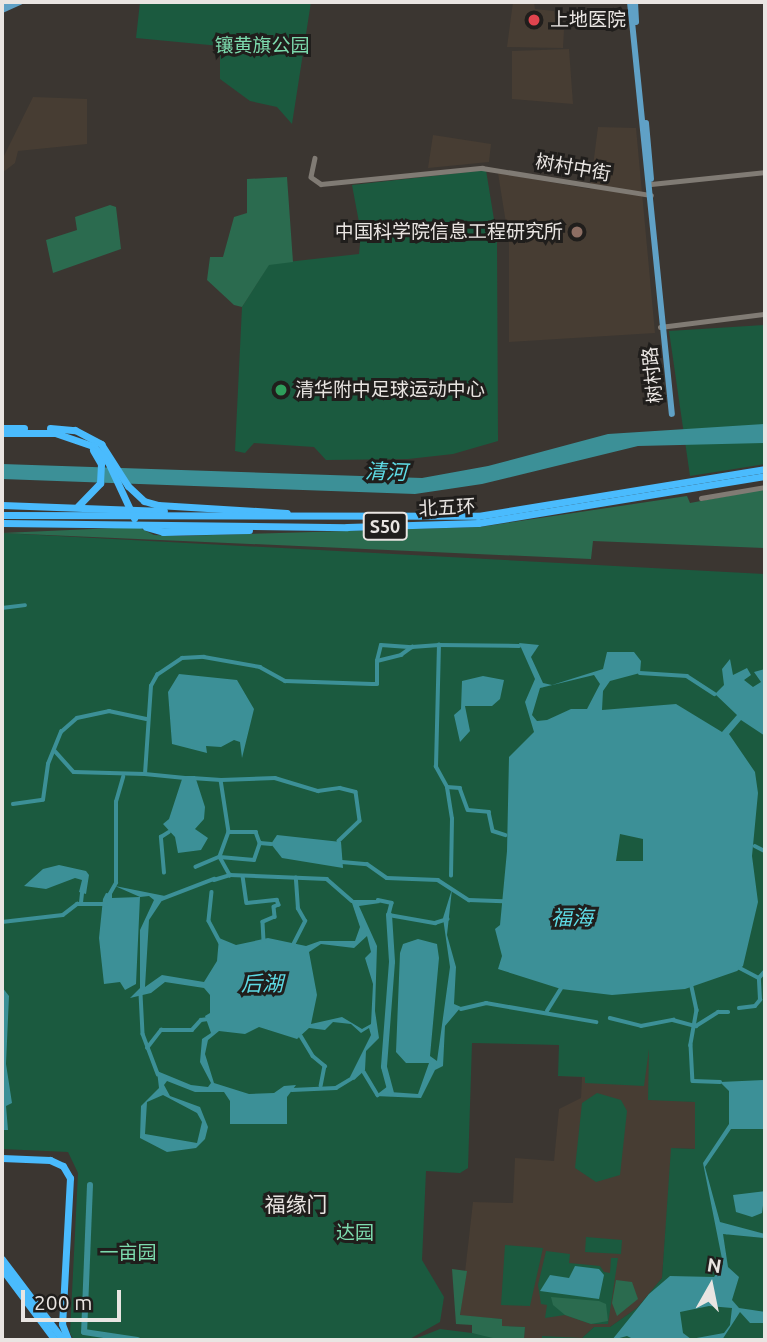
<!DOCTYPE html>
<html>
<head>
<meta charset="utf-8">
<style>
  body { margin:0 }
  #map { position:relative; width:767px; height:1342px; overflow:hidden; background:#3b3631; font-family:Ubuntu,"Noto Sans SC",sans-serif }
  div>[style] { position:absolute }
  .built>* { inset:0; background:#473d33 }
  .green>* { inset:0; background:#1b5a3f }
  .forest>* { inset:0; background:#2b6b4f }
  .water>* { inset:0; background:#3c9097 }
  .canal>* { height:3.5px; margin:-1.75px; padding:0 1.75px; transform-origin:1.75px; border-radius:1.75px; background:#3c9097 }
  .river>* { height:6px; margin:-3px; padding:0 3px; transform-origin:3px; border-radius:3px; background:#3c9097 }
  .minor>* { height:4.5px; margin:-2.25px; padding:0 2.25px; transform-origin:2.25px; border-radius:2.25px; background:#807b74 }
  .major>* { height:6px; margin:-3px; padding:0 3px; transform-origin:3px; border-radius:3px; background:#60a1c6 }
  .highway>* { height:7px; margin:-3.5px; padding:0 3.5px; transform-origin:3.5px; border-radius:3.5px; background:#4abbfd }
  .dots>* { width:19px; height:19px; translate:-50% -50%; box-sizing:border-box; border:4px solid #201e1c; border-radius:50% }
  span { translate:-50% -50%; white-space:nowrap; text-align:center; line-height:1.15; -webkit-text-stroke:6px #201e1c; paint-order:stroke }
  .shield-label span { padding:2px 5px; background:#201e1c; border:2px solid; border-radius:5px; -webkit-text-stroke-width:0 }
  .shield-label { font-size:18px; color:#e9e5e2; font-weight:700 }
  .poi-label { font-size:19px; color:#e9e5e2 }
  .left { translate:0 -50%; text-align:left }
  .right { translate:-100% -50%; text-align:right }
  .park-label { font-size:19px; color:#7ddbae }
  .street-label { font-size:19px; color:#e9e5e2 }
  .water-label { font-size:21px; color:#5edbe5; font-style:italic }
  .neighbourhood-label { font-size:21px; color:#e9e5e2 }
  .frame { position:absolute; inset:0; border:4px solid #e9e5e2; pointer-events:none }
  .north { position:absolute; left:676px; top:1251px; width:70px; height:70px; -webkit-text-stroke:5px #201e1c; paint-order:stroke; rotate:9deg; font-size:19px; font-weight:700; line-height:28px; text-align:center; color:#e9e5e2 }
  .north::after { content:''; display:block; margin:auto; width:24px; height:32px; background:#e9e5e2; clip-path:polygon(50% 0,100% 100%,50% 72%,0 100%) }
  .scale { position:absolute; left:21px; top:1290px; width:100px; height:32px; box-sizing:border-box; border:4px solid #e9e5e2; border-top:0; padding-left:9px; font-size:21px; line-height:24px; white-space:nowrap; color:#e9e5e2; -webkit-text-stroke:5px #201e1c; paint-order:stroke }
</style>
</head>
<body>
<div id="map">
  <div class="built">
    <div style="clip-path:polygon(513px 2px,534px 2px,535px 9px,554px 11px,556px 30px,564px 30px,563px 48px,507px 47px)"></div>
    <div style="clip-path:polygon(569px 49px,573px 104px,512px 99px,512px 51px)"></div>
    <div style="clip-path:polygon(33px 97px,87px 99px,87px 144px,18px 151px,15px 163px,2px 173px,2px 160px)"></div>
    <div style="clip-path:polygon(598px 127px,636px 128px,655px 333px,509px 342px,509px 242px,498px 173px,590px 189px)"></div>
    <div style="clip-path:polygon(433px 135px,491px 144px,489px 162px,428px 168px)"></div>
    <div style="clip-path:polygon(649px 1049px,685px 1101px,695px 1102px,695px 1149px,672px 1148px,662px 1278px,637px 1308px,610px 1327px,594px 1327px,582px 1338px,524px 1340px,525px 1327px,501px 1326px,502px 1319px,460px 1316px,473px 1202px,513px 1203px,515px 1158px,554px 1161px,559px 1109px,581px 1098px,582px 1077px,558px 1076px)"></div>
  </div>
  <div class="green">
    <div style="clip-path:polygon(140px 2px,311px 2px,292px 124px,277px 107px,250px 101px,220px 79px,220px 46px,136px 38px)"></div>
    <div style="clip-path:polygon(486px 170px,497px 238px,498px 441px,453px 454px,408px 459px,326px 460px,314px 447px,254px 443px,245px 453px,235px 451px,242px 307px,269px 264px,359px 254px,361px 233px,352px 185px)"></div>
    <div style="clip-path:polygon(765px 325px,765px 464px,690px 476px,669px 331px)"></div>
    <div style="clip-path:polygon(2px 533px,765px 574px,765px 1340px,542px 1340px,542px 1336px,582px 1338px,594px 1327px,610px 1327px,637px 1308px,662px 1278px,671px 1148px,695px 1149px,695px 1102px,648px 1100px,649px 1049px,644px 1086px,585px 1083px,585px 1077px,558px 1076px,559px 1045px,472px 1043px,468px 1168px,460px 1173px,426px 1171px,422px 1260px,444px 1297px,440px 1322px,408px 1340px,74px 1340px,70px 1333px,78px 1173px,68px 1152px,2px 1149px)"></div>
    <div style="clip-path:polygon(597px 1093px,621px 1100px,627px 1111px,620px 1175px,596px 1182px,575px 1168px,582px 1103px)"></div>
    <div style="clip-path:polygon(586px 1237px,622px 1240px,621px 1254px,585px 1252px)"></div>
    <div style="clip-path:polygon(505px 1245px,543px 1248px,530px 1306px,501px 1305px)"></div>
    <div style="clip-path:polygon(546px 1251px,570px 1254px,569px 1263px,600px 1266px,604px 1272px,610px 1273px,611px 1258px,618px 1258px,608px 1324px,591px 1324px,565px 1315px,545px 1318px,547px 1305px,541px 1304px,538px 1285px)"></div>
    <div style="clip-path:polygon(440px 1329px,496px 1336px,501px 1340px,412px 1340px)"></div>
  </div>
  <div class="forest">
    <div style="clip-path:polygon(287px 177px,293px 262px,269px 265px,242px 307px,234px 305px,207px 280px,210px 257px,223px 257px,234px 217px,247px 213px,247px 179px)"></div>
    <div style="clip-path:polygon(110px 205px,116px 207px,121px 249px,53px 273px,46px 240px,77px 230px,75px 217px)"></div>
    <div style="clip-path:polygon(765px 489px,765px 548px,593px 541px,591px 559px,2px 533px,138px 527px,154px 535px,179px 536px,480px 527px,687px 496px,690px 503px)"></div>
    <div style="clip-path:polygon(452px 1269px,467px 1271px,460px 1315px,502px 1319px,502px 1326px,525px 1327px,524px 1340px,501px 1340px,472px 1333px,472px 1325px,456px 1324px)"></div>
    <div style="clip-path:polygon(616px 1280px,632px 1282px,638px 1299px,617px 1316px,612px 1303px)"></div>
    <div style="clip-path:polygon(551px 1297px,599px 1301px,606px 1304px,608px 1321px,591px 1324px,565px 1315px,553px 1305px)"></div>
  </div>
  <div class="water">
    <div style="clip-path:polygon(765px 424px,765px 443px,638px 446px,482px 484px,415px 494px,2px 479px,2px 464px,422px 478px,488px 466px,608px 434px)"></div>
    <div style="clip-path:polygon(evenodd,519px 643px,539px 645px,531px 657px,543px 683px,552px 685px,603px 669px,607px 652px,634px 652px,641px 661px,640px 673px,610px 681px,603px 691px,602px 710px,676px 704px,722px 732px,737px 715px,715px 694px,724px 685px,722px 669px,730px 659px,733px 675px,747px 668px,751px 675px,744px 680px,753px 687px,761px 682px,754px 672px,765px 669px,765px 736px,741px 720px,729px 734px,755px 772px,758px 793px,752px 856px,758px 902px,743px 966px,737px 971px,685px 989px,612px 995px,561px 989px,498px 969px,502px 956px,495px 929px,500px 925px,507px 851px,509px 757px,534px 732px,525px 702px,535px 679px,519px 643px,594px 675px,600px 684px,587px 709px,571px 709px,547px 720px,537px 721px,532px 715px,540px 688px,594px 675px,519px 643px,620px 834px,643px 839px,643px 861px,616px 861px,620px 834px)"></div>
    <div style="clip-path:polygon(179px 674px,237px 680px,254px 709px,242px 758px,240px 742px,234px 740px,221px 747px,206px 746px,207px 753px,172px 744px,168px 692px)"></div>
    <div style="clip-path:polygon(483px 676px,504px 680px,500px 699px,492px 706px,465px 706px,470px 731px,460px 742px,454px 715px,461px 709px,462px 681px)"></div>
    <div style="clip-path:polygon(183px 776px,195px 776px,205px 807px,204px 819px,195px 829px,208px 838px,201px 850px,178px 853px,175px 837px,163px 824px,169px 819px)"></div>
    <div style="clip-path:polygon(277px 835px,341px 842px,343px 868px,282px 858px,271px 844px)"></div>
    <div style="clip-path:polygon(59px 865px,86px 871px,89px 875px,86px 894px,79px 892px,82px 880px,75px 878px,46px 889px,24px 886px,43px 869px)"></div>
    <div style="clip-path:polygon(evenodd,115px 886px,165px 896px,149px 920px,145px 987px,162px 975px,204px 982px,217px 961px,219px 938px,236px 945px,268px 938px,306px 946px,320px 941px,355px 941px,360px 927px,351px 900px,378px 900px,380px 903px,359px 906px,377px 946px,375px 1011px,379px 1038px,366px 1051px,365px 1070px,354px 1080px,350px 1077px,371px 1035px,369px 1028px,361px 1033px,351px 1024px,333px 1022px,325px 1030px,309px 1028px,297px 1039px,259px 1027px,245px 1034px,219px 1031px,208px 1040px,205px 1054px,214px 1083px,249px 1094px,274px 1093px,284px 1086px,296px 1085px,287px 1097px,287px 1124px,230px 1124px,230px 1101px,224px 1092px,195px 1092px,167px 1081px,164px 1085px,170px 1096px,200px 1107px,208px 1127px,205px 1139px,196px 1148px,167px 1152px,140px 1138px,141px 1106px,159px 1088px,157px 1071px,191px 1085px,208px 1087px,211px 1083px,200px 1062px,202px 1039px,211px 1033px,205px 1016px,210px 1013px,210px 995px,204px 988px,165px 982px,151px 993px,130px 998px,140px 988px,140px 930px,154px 900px,149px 896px,140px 897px,136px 984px,125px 990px,120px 982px,104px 984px,99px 938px,103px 899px,106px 893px,112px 894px,112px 898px,140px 897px,115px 886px,367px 936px,371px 952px,365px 958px,373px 984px,371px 1024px,362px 1029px,342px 1017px,311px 1024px,317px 995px,309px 952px,321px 944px,354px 948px,367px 936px,115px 886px,163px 1095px,197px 1113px,202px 1122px,197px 1143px,145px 1134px,147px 1102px,163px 1095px)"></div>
    <div style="clip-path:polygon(452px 889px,447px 935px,456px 967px,454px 1004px,461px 1007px,445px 1026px,443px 1066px,435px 1070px,421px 1098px,375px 1096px,388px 1086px,390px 1092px,418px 1094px,429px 1063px,406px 1063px,396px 1052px,400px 953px,403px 944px,418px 939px,437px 944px,439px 958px,430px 1056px,437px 1061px,450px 967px,443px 918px)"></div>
    <div style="clip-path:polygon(2px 987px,9px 996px,6px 1064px,12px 1103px,6px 1106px,8px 1130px,2px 1130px)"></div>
    <div style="clip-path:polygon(evenodd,765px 1080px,765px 1129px,731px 1129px,705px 1167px,720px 1222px,765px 1234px,765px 1238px,723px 1234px,728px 1267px,739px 1277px,732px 1300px,739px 1308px,765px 1312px,765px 1323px,750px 1323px,740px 1312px,722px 1340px,635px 1340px,627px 1336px,612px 1340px,649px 1294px,670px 1276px,714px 1277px,723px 1264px,703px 1163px,729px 1124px,729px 1091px,720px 1082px,765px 1080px,709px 1306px,732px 1308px,730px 1325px,724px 1333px,691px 1339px,683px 1333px,680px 1312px,709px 1306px)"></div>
    <div style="clip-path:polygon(765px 1191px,762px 1213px,752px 1217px,736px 1212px,733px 1195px)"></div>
    <div style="clip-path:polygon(575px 1266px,599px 1269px,604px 1275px,599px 1299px,540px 1291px,550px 1275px,569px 1278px)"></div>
  </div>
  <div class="canal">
    <div style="left:2px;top:608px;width:23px;rotate:-7deg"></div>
    <div style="left:377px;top:661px;width:16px;rotate:-76deg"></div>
    <div style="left:381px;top:645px;width:31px;rotate:4deg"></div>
    <div style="left:640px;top:673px;width:47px;rotate:3.7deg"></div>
    <div style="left:687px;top:676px;width:33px;rotate:33deg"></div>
    <div style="left:55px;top:751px;width:28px;rotate:48deg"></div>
    <div style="left:74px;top:772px;width:71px;rotate:1.6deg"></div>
    <div style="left:145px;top:774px;width:88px;rotate:-86.1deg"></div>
    <div style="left:151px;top:686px;width:13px;rotate:-61deg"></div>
    <div style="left:157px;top:675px;width:30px;rotate:-34deg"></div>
    <div style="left:182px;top:658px;width:22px;rotate:-3deg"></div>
    <div style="left:204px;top:657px;width:57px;rotate:10.1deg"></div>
    <div style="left:260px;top:667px;width:29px;rotate:29deg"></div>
    <div style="left:285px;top:681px;width:87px;rotate:2deg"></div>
    <div style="left:372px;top:684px;width:5px"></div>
    <div style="left:377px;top:684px;width:23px;rotate:-90deg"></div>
    <div style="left:377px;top:661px;width:25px;rotate:-14deg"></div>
    <div style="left:401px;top:655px;width:14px;rotate:-36deg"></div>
    <div style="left:412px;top:647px;width:27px;rotate:-4deg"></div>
    <div style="left:145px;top:774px;width:40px;rotate:5.7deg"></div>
    <div style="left:192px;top:778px;width:29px;rotate:4deg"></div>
    <div style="left:221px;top:780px;width:53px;rotate:81.3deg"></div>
    <div style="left:229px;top:832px;width:27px;rotate:110deg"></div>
    <div style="left:220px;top:857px;width:26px;rotate:157deg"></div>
    <div style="left:221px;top:780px;width:54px;rotate:-2.1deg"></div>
    <div style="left:275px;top:778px;width:45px;rotate:16.8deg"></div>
    <div style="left:318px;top:791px;width:22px;rotate:-8deg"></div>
    <div style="left:340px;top:788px;width:16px;rotate:14deg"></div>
    <div style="left:356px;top:792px;width:29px;rotate:82deg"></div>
    <div style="left:360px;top:821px;width:29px;rotate:136deg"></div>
    <div style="left:447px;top:787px;width:13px;rotate:4deg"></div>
    <div style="left:460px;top:788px;width:23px;rotate:70deg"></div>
    <div style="left:468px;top:810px;width:21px;rotate:5deg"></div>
    <div style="left:489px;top:812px;width:19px;rotate:78deg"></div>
    <div style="left:493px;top:831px;width:13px;rotate:18deg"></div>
    <div style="left:2px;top:798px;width:7px;rotate:90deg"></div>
    <div style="left:13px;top:804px;width:30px;rotate:-8deg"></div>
    <div style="left:43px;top:800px;width:36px;rotate:-82deg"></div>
    <div style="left:48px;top:764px;width:35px;rotate:-68deg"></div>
    <div style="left:61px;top:732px;width:21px;rotate:-41deg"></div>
    <div style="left:77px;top:718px;width:33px;rotate:-12deg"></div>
    <div style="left:109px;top:711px;width:38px;rotate:12deg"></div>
    <div style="left:229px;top:832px;width:27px"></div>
    <div style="left:256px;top:832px;width:12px;rotate:70deg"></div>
    <div style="left:260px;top:843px;width:11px;rotate:5deg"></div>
    <div style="left:755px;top:846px;width:11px;rotate:27deg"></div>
    <div style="left:220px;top:857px;width:21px;rotate:61deg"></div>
    <div style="left:230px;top:875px;width:97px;rotate:2.4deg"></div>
    <div style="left:327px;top:879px;width:33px;rotate:41deg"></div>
    <div style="left:220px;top:857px;width:34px;rotate:5deg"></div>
    <div style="left:254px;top:860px;width:18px;rotate:-71deg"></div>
    <div style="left:342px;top:862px;width:25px;rotate:5deg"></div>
    <div style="left:367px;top:864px;width:24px;rotate:35deg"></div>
    <div style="left:387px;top:878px;width:51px;rotate:2.2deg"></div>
    <div style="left:438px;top:880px;width:37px;rotate:33deg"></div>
    <div style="left:469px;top:900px;width:34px;rotate:2deg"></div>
    <div style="left:164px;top:873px;width:36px;rotate:-95deg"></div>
    <div style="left:161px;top:837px;width:9px;rotate:-32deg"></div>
    <div style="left:243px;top:876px;width:27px;rotate:82deg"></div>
    <div style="left:247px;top:903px;width:30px;rotate:-6deg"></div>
    <div style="left:277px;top:900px;width:5px;rotate:68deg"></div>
    <div style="left:279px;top:905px;width:5px;rotate:158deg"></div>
    <div style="left:274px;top:907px;width:10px;rotate:84deg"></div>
    <div style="left:275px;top:917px;width:13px;rotate:157deg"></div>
    <div style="left:263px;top:922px;width:18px;rotate:87deg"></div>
    <div style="left:451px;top:876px;width:57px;rotate:-89deg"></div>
    <div style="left:452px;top:819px;width:32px;rotate:-99deg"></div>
    <div style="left:447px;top:787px;width:23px;rotate:-119deg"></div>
    <div style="left:436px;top:767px;width:122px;rotate:-88.6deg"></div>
    <div style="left:439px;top:645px;width:80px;rotate:0.7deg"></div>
    <div style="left:214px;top:880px;width:17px;rotate:-17deg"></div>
    <div style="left:212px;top:892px;width:29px;rotate:96deg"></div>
    <div style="left:209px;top:921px;width:24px;rotate:62deg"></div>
    <div style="left:108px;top:897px;width:16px;rotate:-60deg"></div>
    <div style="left:116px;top:883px;width:81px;rotate:-90deg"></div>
    <div style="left:116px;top:802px;width:26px;rotate:-74deg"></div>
    <div style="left:162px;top:899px;width:56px;rotate:-21deg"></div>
    <div style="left:378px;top:900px;width:14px;rotate:12deg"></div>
    <div style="left:392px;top:903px;width:12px;rotate:104deg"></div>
    <div style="left:389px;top:915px;width:47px;rotate:9.9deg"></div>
    <div style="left:435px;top:923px;width:13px;rotate:-18deg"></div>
    <div style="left:81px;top:903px;width:10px;rotate:-84deg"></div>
    <div style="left:2px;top:922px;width:61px;rotate:-6.5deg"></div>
    <div style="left:63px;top:915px;width:18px;rotate:-38deg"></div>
    <div style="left:77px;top:904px;width:29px"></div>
    <div style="left:292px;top:947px;width:29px;rotate:-63deg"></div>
    <div style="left:305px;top:921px;width:14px;rotate:-120deg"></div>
    <div style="left:298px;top:909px;width:31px;rotate:-94deg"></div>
    <div style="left:740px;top:968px;width:21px;rotate:28deg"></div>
    <div style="left:692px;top:987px;width:24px;rotate:78deg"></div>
    <div style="left:697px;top:1010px;width:36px;rotate:100deg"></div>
    <div style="left:691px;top:1045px;width:36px;rotate:87deg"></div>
    <div style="left:693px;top:1081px;width:27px;rotate:2deg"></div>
    <div style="left:141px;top:994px;width:40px;rotate:87.1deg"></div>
    <div style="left:143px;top:1034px;width:43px;rotate:69.4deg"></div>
    <div style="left:739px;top:1008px;width:16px;rotate:-7deg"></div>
    <div style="left:755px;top:1006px;width:8px;rotate:-50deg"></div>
    <div style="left:760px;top:1000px;width:22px;rotate:-93deg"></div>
    <div style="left:759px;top:978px;width:9px;rotate:-49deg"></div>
    <div style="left:461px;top:1009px;width:26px;rotate:-13deg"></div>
    <div style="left:486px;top:1003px;width:112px;rotate:9.8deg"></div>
    <div style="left:547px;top:1011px;width:26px;rotate:-58deg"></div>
    <div style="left:610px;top:1018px;width:32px;rotate:14deg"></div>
    <div style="left:641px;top:1026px;width:33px;rotate:-11deg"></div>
    <div style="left:673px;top:1020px;width:24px;rotate:15deg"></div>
    <div style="left:696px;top:1026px;width:26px;rotate:-32deg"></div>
    <div style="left:718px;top:1012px;width:10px"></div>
    <div style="left:301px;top:1036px;width:23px;rotate:59deg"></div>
    <div style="left:313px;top:1056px;width:16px;rotate:40deg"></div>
    <div style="left:325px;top:1066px;width:20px;rotate:101deg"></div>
    <div style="left:147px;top:1048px;width:23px;rotate:-52deg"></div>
    <div style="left:161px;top:1030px;width:31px"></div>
    <div style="left:192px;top:1030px;width:13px;rotate:-48deg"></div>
    <div style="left:201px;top:1020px;width:7px;rotate:-8deg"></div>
    <div style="left:364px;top:1072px;width:27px;rotate:59deg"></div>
    <div style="left:292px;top:1090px;width:44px;rotate:-2.6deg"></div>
    <div style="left:336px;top:1088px;width:21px;rotate:-31deg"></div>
  </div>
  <div class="river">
    <div style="left:389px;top:915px;width:47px;rotate:86.3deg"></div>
    <div style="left:392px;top:962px;width:105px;rotate:94.4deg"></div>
    <div style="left:384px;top:1067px;width:27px;rotate:75deg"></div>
    <div style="left:90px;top:1185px;width:147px;rotate:92.3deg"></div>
    <div style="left:84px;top:1332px;width:54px;rotate:8.6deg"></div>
  </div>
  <div class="minor">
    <div style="left:315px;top:158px;width:19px;rotate:102deg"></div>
    <div style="left:311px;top:177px;width:12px;rotate:35deg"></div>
    <div style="left:321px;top:184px;width:162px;rotate:-5.7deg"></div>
    <div style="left:482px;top:168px;width:171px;rotate:9.1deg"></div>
    <div style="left:651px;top:184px;width:115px;rotate:-6deg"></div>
    <div style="left:660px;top:327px;width:106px;rotate:-7.1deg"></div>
    <div style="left:701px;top:498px;width:65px;rotate:-9.8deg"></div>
  </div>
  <div class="major">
    <div style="left:630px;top:2px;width:414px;rotate:84.2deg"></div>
    <div style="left:635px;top:2px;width:20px;rotate:87deg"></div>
    <div style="left:2px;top:4px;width:5px;rotate:-22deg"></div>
    <div style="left:2px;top:10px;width:20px;rotate:-24deg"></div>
    <div style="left:646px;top:123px;width:56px;rotate:84.9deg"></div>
  </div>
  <div class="highway">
    <div style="left:2px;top:428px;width:22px"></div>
    <div style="left:50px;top:428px;width:25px;rotate:5deg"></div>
    <div style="left:75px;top:430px;width:30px;rotate:28deg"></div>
    <div style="left:101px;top:444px;width:50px;rotate:57.3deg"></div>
    <div style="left:128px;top:486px;width:22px;rotate:43deg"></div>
    <div style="left:144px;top:501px;width:15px;rotate:16deg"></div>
    <div style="left:158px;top:505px;width:129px;rotate:3.5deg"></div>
    <div style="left:2px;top:433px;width:53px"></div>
    <div style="left:55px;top:433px;width:40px;rotate:18.9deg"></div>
    <div style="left:93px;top:446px;width:22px;rotate:47deg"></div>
    <div style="left:108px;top:462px;width:62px;rotate:65.1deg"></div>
    <div style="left:2px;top:505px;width:162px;rotate:2.1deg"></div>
    <div style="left:78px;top:506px;width:32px;rotate:-46deg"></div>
    <div style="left:100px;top:483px;width:19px;rotate:-87deg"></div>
    <div style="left:101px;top:464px;width:16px;rotate:-120deg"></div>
    <div style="left:2px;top:515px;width:476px;rotate:0.1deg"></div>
    <div style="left:478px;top:516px;width:291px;rotate:-9.3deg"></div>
    <div style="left:2px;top:523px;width:345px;rotate:0.7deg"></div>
    <div style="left:347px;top:527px;width:131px;rotate:-1.7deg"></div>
    <div style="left:478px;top:523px;width:291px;rotate:-9.3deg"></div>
    <div style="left:146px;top:527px;width:18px;rotate:16deg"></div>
    <div style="left:163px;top:532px;width:86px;rotate:-1.3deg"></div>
    <div style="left:2px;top:1158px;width:48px;rotate:2.4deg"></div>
    <div style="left:50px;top:1160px;width:14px;rotate:25deg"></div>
    <div style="left:63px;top:1166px;width:14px;rotate:60deg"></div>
    <div style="left:70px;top:1178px;width:146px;rotate:93.1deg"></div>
    <div style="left:62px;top:1324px;width:17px;rotate:69deg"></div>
    <div style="left:2px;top:1259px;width:101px;rotate:53deg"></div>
    <div style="left:2px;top:1269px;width:89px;rotate:53.3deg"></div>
  </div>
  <div class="dots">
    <div style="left:534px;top:20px;background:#e0444e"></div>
    <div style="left:577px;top:232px;background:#8d6e63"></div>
    <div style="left:281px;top:390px;background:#2e9e5b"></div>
  </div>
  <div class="shield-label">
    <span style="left:385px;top:526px">S50</span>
  </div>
  <div class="poi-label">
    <span class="left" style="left:550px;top:20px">上地医院</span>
    <span class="right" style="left:563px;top:232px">中国科学院信息工程研究所</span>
    <span class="left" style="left:295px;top:390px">清华附中足球运动中心</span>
  </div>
  <div class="park-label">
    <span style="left:262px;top:46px">镶黄旗公园</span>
    <span style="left:355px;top:1233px">达园</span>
    <span style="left:128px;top:1253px">一亩园</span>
  </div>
  <div class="street-label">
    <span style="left:573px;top:168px;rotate:10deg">树村中街</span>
    <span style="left:653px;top:375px;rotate:-96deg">树村路</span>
    <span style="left:447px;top:508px;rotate:-3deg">北五环</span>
  </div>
  <div class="water-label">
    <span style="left:386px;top:471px;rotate:2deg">清河</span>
    <span style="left:572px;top:917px">福海</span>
    <span style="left:262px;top:983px">后湖</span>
  </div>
  <div class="neighbourhood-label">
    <span style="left:296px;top:1204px">福缘门</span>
  </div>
  <div class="frame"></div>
  <div class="north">N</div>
  <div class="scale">200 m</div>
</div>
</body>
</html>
